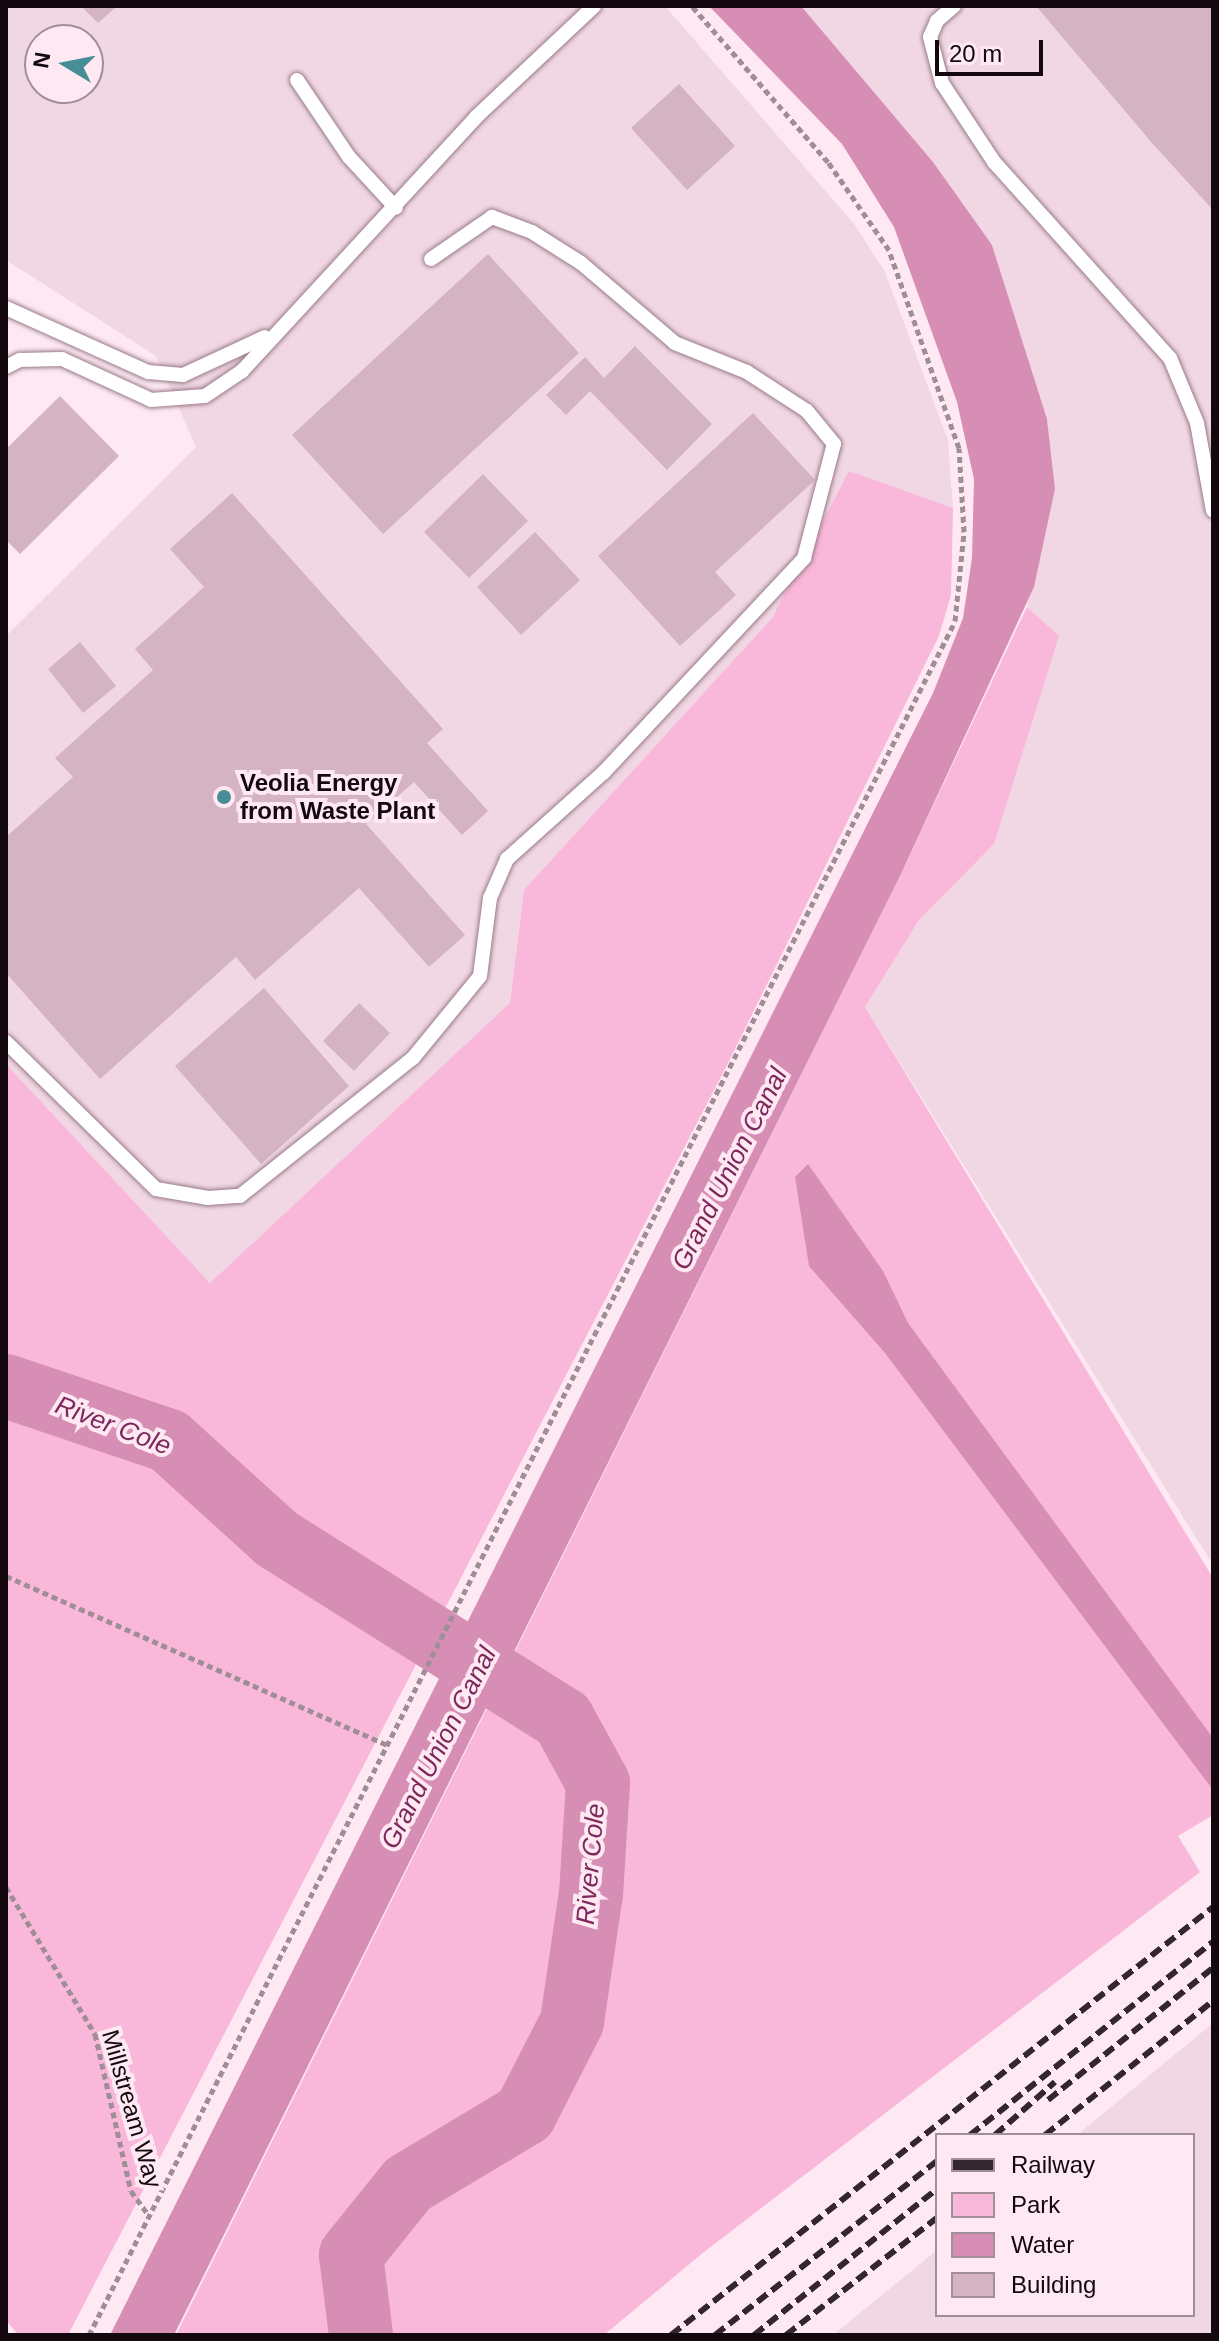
<!DOCTYPE html>
<html>
<head>
<meta charset="utf-8">
<style>
  body { margin:0 }
  #map { position:relative; width:1219px; height:2341px; overflow:hidden; background:#fee9f3; font-family:Arial,sans-serif }
  div>[style] { position:absolute }
  .built>* { inset:0; background:#f1d7e4 }
  .green>* { inset:0; background:#f9b7d9 }
  .water>* { inset:0; background:#d78eb5 }
  .river>* { height:64px; margin:-32px; padding:0 32px; transform-origin:32px; border-radius:32px; background:#d78eb5 }
  .building>* { inset:0; background:#d4b3c3 }
  .path>* { height:5px; margin-top:-2.5px; transform-origin:0; background:repeating-linear-gradient(90deg,#9f8e96 0 6px,transparent 0 10px) }
  .roads { filter:drop-shadow(0 0 2px #997b8a) drop-shadow(0 0 2px #997b8a) }
  .service>* { height:14px; margin:-7px; padding:0 7px; transform-origin:7px; border-radius:7px; background:#fff }
  .rail>* { height:6px; margin-top:-3px; transform-origin:0; background:repeating-linear-gradient(90deg,#33262d 0 12px,transparent 0 18px) }
  .dots>* { width:22px; height:22px; translate:-50% -50%; box-sizing:border-box; border:4px solid #fee9f3; border-radius:50% }
  span { translate:-50% -50%; white-space:nowrap; text-align:center; line-height:1.15; -webkit-text-stroke:8px #fee9f3; paint-order:stroke }
  .poi-label { font-size:24px; color:#13080e; font-weight:700 }
  .left { translate:0 -50%; text-align:left }
  .street-label { font-size:24px; color:#13080e }
  .water-label { font-size:26px; color:#7d285c; font-style:italic }
  .frame { position:absolute; inset:0; border:8px solid #13080e; pointer-events:none }
  .legend { position:absolute; left:935px; top:2133px; width:260px; height:184px; box-sizing:border-box; background:#fee9f3; border:2px solid #a08f97; margin:0; padding:10px 14px; list-style:none; font-size:24px; color:#13080e }
  .legend li { display:flex; align-items:center; gap:16px; height:40px }
  .legend b { width:40px; border:2px solid #a08f97 }
  .north { position:absolute; left:24px; top:24px; width:80px; height:80px; box-sizing:border-box; background:#fee9f3; border:2px solid #a08f97; border-radius:50%; rotate:280deg; font-size:22px; font-weight:700; line-height:32px; text-align:center; color:#13080e }
  .north::after { content:''; display:block; margin:auto; width:28px; height:36px; background:#468d95; clip-path:polygon(50% 0,100% 100%,50% 72%,0 100%) }
  .scale { position:absolute; left:935px; top:40px; width:108px; height:36px; box-sizing:border-box; border:4px solid #13080e; border-top:0; padding-left:10px; font-size:24px; line-height:28px; white-space:nowrap; color:#13080e; -webkit-text-stroke:6px #fee9f3; paint-order:stroke }
</style>
</head>
<body>
<div id="map">
  <div class="built">
    <div style="clip-path:polygon(evenodd,6px 6px,665px 6px,855px 225px,885px 272px,948px 440px,953px 508px,849px 472px,772px 618px,524px 890px,511px 1003px,210px 1283px,6px 1064px,6px 636px,196px 447px,156px 356px,6px 260px,6px 6px,40px 40px,88px 40px,88px 88px,40px 88px,40px 40px)"></div>
    <div style="clip-path:polygon(801px 6px,1213px 6px,1213px 1565px,865px 1007px,919px 920px,994px 844px,1058px 636px,1027px 607px,1055px 489px,1047px 419px,992px 245px)"></div>
    <div style="clip-path:polygon(1213px 2023px,1213px 2335px,833px 2335px,937px 2250px,937px 2315px,1193px 2315px,1193px 2135px,1077px 2135px)"></div>
  </div>
  <div class="green">
    <div style="clip-path:polygon(849px 471px,953px 508px,951px 595px,939px 636px,726px 1067px,68px 2335px,18px 2335px,6px 2320px,6px 1064px,210px 1283px,510px 1003px,524px 890px,772px 618px)"></div>
    <div style="clip-path:polygon(1027px 607px,1059px 636px,994px 844px,919px 920px,865px 1007px,1213px 1578px,1213px 1815px,1178px 1836px,1200px 1872px,704px 2252px,604px 2335px,176px 2335px,900px 876px)"></div>
  </div>
  <div class="water">
    <div style="clip-path:polygon(709px 6px,801px 6px,933px 162px,992px 245px,1047px 419px,1055px 489px,1034px 587px,900px 876px,174px 2335px,110px 2335px,933px 693px,963px 618px,972px 558px,974px 479px,957px 402px,894px 227px,842px 144px)"></div>
    <div style="clip-path:polygon(808px 1164px,883px 1271px,908px 1323px,1213px 1738px,1213px 1790px,885px 1353px,809px 1266px,795px 1177px)"></div>
  </div>
  <div class="river">
    <div style="left:6px;top:1386px;width:172px;rotate:18.6deg"></div>
    <div style="left:169px;top:1441px;width:146px;rotate:42.2deg"></div>
    <div style="left:277px;top:1539px;width:338px;rotate:32.2deg"></div>
    <div style="left:563px;top:1719px;width:73px;rotate:61.3deg"></div>
    <div style="left:598px;top:1783px;width:110px;rotate:93.6deg"></div>
    <div style="left:591px;top:1893px;width:130px;rotate:98.4deg"></div>
    <div style="left:572px;top:2022px;width:103px;rotate:117.1deg"></div>
    <div style="left:525px;top:2114px;width:136px;rotate:149.1deg"></div>
    <div style="left:408px;top:2184px;width:91px;rotate:128.8deg"></div>
    <div style="left:351px;top:2255px;width:81px;rotate:82.9deg"></div>
  </div>
  <div class="building">
    <div style="clip-path:polygon(81px 6px,117px 6px,98px 23px)"></div>
    <div style="clip-path:polygon(1036px 6px,1213px 6px,1213px 210px,1152px 143px)"></div>
    <div style="clip-path:polygon(679px 84px,735px 146px,687px 190px,631px 128px)"></div>
    <div style="clip-path:polygon(488px 254px,579px 353px,383px 534px,292px 435px)"></div>
    <div style="clip-path:polygon(635px 346px,712px 424px,667px 470px,590px 391px,566px 415px,546px 395px,585px 357px,604px 378px)"></div>
    <div style="clip-path:polygon(60px 396px,119px 456px,20px 554px,6px 540px,6px 449px)"></div>
    <div style="clip-path:polygon(753px 413px,815px 480px,715px 572px,736px 595px,680px 646px,598px 556px)"></div>
    <div style="clip-path:polygon(483px 474px,528px 521px,469px 578px,424px 532px)"></div>
    <div style="clip-path:polygon(232px 493px,443px 729px,427px 743px,488px 811px,462px 835px,414px 782px,366px 824px,465px 935px,429px 967px,359px 888px,255px 980px,236px 957px,100px 1079px,6px 973px,6px 837px,73px 777px,55px 758px,153px 670px,135px 649px,204px 587px,170px 549px)"></div>
    <div style="clip-path:polygon(535px 532px,580px 580px,521px 635px,477px 587px)"></div>
    <div style="clip-path:polygon(80px 642px,116px 686px,83px 713px,48px 669px)"></div>
    <div style="clip-path:polygon(264px 988px,349px 1086px,261px 1164px,175px 1066px)"></div>
    <div style="clip-path:polygon(359px 1003px,390px 1033px,354px 1071px,323px 1041px)"></div>
  </div>
  <div class="path">
    <div style="left:6px;top:1576px;width:419px;rotate:23.9deg"></div>
    <div style="left:6px;top:1887px;width:172px;rotate:58.8deg"></div>
    <div style="left:95px;top:2034px;width:161px;rotate:77.1deg"></div>
    <div style="left:131px;top:2191px;width:31px;rotate:54deg"></div>
    <div style="left:89px;top:2335px;width:1920px;rotate:-63.19deg"></div>
    <div style="left:955px;top:621px;width:89px;rotate:-84.2deg"></div>
    <div style="left:964px;top:532px;width:84px;rotate:-93.4deg"></div>
    <div style="left:959px;top:448px;width:210px;rotate:-109.5deg"></div>
    <div style="left:889px;top:250px;width:107px;rotate:-124.7deg"></div>
    <div style="left:828px;top:162px;width:207px;rotate:-131.1deg"></div>
  </div>
  <div class="roads">
    <div class="service">
      <div style="left:954px;top:6px;width:23px;rotate:139deg"></div>
      <div style="left:937px;top:21px;width:17px;rotate:114deg"></div>
      <div style="left:930px;top:37px;width:48px;rotate:75.4deg"></div>
      <div style="left:942px;top:83px;width:95px;rotate:56.6deg"></div>
      <div style="left:994px;top:162px;width:263px;rotate:48.1deg"></div>
      <div style="left:1170px;top:358px;width:70px;rotate:67.4deg"></div>
      <div style="left:1197px;top:423px;width:89px;rotate:79.7deg"></div>
      <div style="left:297px;top:80px;width:93px;rotate:56deg"></div>
      <div style="left:349px;top:157px;width:69px;rotate:47.3deg"></div>
      <div style="left:6px;top:308px;width:156px;rotate:24.3deg"></div>
      <div style="left:148px;top:372px;width:35px;rotate:5deg"></div>
      <div style="left:183px;top:375px;width:90px;rotate:-24.9deg"></div>
      <div style="left:6px;top:367px;width:16px;rotate:-27deg"></div>
      <div style="left:20px;top:360px;width:42px;rotate:-1.4deg"></div>
      <div style="left:62px;top:359px;width:98px;rotate:24.7deg"></div>
      <div style="left:151px;top:400px;width:54px;rotate:-4.2deg"></div>
      <div style="left:205px;top:396px;width:45px;rotate:-34deg"></div>
      <div style="left:242px;top:371px;width:345px;rotate:-47.3deg"></div>
      <div style="left:476px;top:117px;width:162px;rotate:-43.2deg"></div>
      <div style="left:6px;top:1042px;width:210px;rotate:44.4deg"></div>
      <div style="left:156px;top:1189px;width:53px;rotate:9.8deg"></div>
      <div style="left:208px;top:1198px;width:32px;rotate:-4deg"></div>
      <div style="left:240px;top:1196px;width:221px;rotate:-38.6deg"></div>
      <div style="left:413px;top:1058px;width:106px;rotate:-50.7deg"></div>
      <div style="left:480px;top:976px;width:79px;rotate:-82.7deg"></div>
      <div style="left:490px;top:898px;width:43px;rotate:-66.4deg"></div>
      <div style="left:507px;top:859px;width:130px;rotate:-41.9deg"></div>
      <div style="left:604px;top:772px;width:293px;rotate:-46.9deg"></div>
      <div style="left:804px;top:558px;width:118px;rotate:-75.3deg"></div>
      <div style="left:834px;top:444px;width:43px;rotate:-129.3deg"></div>
      <div style="left:807px;top:411px;width:72px;rotate:-147deg"></div>
      <div style="left:747px;top:372px;width:78px;rotate:-158.1deg"></div>
      <div style="left:675px;top:343px;width:123px;rotate:-139.6deg"></div>
      <div style="left:581px;top:263px;width:58px;rotate:-147.7deg"></div>
      <div style="left:532px;top:232px;width:43px;rotate:-159.4deg"></div>
      <div style="left:492px;top:217px;width:74px;rotate:145.5deg"></div>
    </div>
  </div>
  <div class="rail">
    <div style="left:1048px;top:2100px;width:211px;rotate:-38.7deg"></div>
    <div style="left:970px;top:2135px;width:310px;rotate:-38.5deg"></div>
    <div style="left:995px;top:2135px;width:80px;rotate:-41.5deg"></div>
    <div style="left:1045px;top:2135px;width:215px;rotate:-38.6deg"></div>
    <div style="left:671px;top:2335px;width:691px;rotate:-38.3deg"></div>
    <div style="left:715px;top:2335px;width:282px;rotate:-38.1deg"></div>
    <div style="left:754px;top:2335px;width:234px;rotate:-38.6deg"></div>
    <div style="left:786px;top:2335px;width:191px;rotate:-37.8deg"></div>
  </div>
  <div class="dots">
    <div style="left:224px;top:797px;background:#468d95"></div>
  </div>
  <div class="poi-label">
    <span class="left" style="left:240px;top:797px">Veolia Energy<br>from Waste Plant</span>
  </div>
  <div class="street-label">
    <span style="left:132px;top:2109px;rotate:74deg">Millstream Way</span>
  </div>
  <div class="water-label">
    <span style="left:730px;top:1169px;rotate:-63deg">Grand Union Canal</span>
    <span style="left:113px;top:1426px;rotate:21deg">River Cole</span>
    <span style="left:439px;top:1748px;rotate:-63deg">Grand Union Canal</span>
    <span style="left:591px;top:1864px;rotate:-85deg">River Cole</span>
  </div>
  <div class="frame"></div>
  <ul class="legend">
  <li><b style="height:10px;background:#33262d"></b>Railway</li>
  <li><b style="height:22px;background:#f9b7d9"></b>Park</li>
  <li><b style="height:22px;background:#d78eb5"></b>Water</li>
  <li><b style="height:22px;background:#d4b3c3"></b>Building</li>
  </ul>
  <div class="north">N</div>
  <div class="scale">20 m</div>
</div>
</body>
</html>
